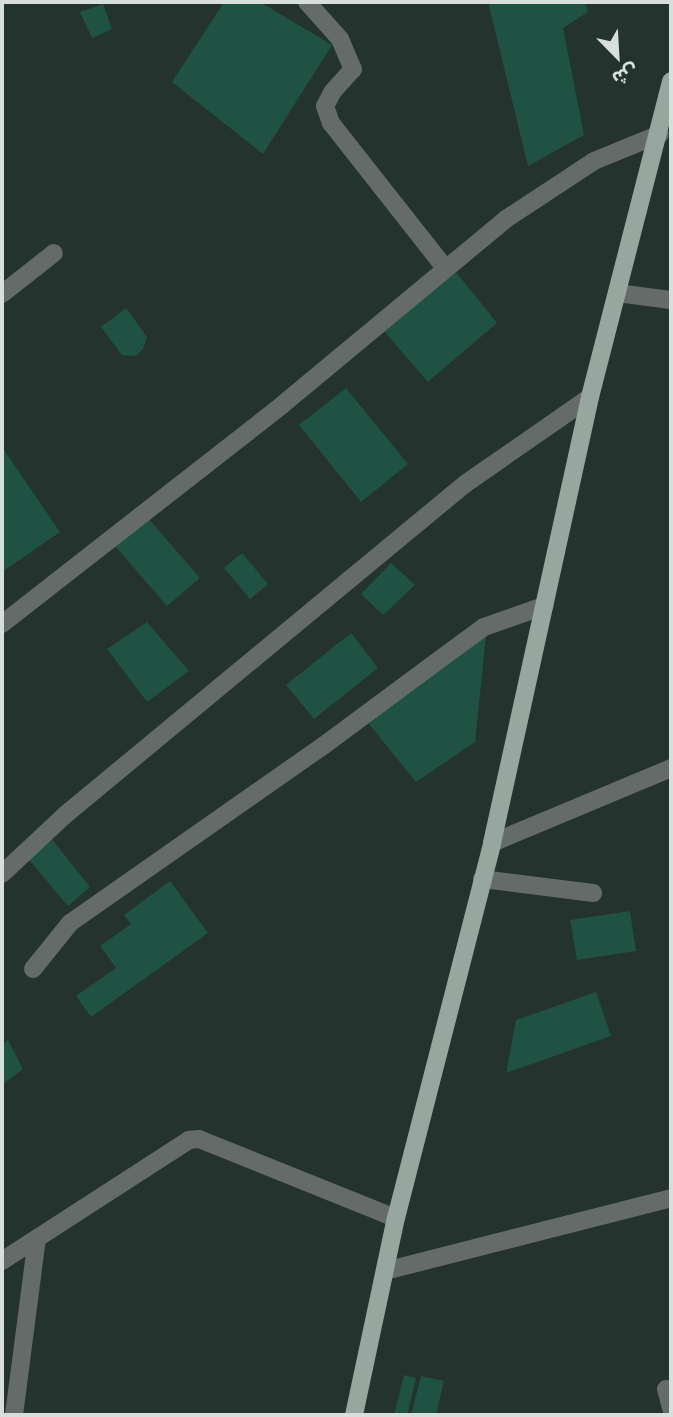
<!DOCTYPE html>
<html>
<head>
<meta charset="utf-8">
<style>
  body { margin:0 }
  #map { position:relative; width:673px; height:1417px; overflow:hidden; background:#24332d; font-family:"PT Sans","Noto Sans Arabic",sans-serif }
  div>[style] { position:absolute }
  .building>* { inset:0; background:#1f5243 }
  .minor>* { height:18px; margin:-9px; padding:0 9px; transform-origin:9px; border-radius:9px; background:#646b68 }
  .major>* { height:18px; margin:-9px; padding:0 9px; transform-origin:9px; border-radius:9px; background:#98a6a0 }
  span { translate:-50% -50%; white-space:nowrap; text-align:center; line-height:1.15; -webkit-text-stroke:5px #24332d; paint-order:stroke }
  .frame { position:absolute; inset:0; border:4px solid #d6dfdb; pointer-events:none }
  .north { position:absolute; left:582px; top:21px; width:70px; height:70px; -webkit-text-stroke:5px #24332d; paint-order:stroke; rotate:156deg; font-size:19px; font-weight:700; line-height:28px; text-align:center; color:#d6dfdb }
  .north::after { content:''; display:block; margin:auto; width:24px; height:32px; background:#d6dfdb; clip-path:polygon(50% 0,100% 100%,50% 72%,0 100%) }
</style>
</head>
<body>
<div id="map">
  <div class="building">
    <div style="clip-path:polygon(224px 2px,260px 2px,332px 45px,263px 154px,172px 82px)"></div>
    <div style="clip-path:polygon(488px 2px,585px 2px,588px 12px,563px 28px,584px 135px,528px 166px)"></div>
    <div style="clip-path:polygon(103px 4px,112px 29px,92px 38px,80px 12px)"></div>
    <div style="clip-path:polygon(455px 271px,497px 323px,428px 382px,384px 331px)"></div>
    <div style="clip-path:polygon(126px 308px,147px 337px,143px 349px,135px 356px,122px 355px,101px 327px)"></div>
    <div style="clip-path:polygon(346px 388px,408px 464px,361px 502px,299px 425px)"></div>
    <div style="clip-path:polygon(2px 447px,60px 532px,2px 572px)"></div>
    <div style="clip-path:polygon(148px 518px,200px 578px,167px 606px,115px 546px)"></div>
    <div style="clip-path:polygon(242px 553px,268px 584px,250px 599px,224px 568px)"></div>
    <div style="clip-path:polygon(391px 563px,415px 585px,383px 615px,361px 594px)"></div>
    <div style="clip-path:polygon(147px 622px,189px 671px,147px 702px,107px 649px)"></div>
    <div style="clip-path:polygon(351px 633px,378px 668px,314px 719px,286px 685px)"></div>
    <div style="clip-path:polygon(486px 635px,475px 742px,416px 782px,365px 719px)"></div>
    <div style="clip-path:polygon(50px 837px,90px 887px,68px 906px,26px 856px)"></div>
    <div style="clip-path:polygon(170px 881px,208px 933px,91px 1017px,76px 996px,116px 968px,100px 946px,131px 924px,124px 915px)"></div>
    <div style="clip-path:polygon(630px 911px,636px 951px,577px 960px,570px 920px)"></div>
    <div style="clip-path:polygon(596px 992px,611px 1036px,506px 1073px,516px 1020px)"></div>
    <div style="clip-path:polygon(8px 1040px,23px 1069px,2px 1085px,2px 1044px)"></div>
    <div style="clip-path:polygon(404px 1375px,416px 1378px,407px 1415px,394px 1415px)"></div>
    <div style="clip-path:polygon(421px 1376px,444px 1381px,436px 1415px,411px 1415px)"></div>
  </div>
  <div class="minor">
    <div style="left:307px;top:2px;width:50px;rotate:48.3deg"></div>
    <div style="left:340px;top:39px;width:33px;rotate:67deg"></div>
    <div style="left:353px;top:69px;width:30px;rotate:132deg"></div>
    <div style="left:333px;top:91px;width:17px;rotate:118deg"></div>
    <div style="left:325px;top:106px;width:18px;rotate:71deg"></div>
    <div style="left:331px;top:123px;width:184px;rotate:51.8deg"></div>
    <div style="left:617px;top:293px;width:54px;rotate:7.4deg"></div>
    <div style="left:2px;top:294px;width:66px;rotate:-38.3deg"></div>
    <div style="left:2px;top:624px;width:355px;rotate:-38deg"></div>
    <div style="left:282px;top:405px;width:291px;rotate:-39.7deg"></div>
    <div style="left:506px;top:219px;width:105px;rotate:-33.4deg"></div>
    <div style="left:594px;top:161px;width:71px;rotate:-22.2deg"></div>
    <div style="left:492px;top:843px;width:194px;rotate:-22.7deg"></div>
    <div style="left:2px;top:874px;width:86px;rotate:-43.1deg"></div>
    <div style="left:65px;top:815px;width:519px;rotate:-39.61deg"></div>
    <div style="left:465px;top:484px;width:152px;rotate:-34.8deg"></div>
    <div style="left:482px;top:879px;width:112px;rotate:7.2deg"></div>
    <div style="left:33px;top:969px;width:59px;rotate:-51.2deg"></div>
    <div style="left:70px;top:923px;width:309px;rotate:-35deg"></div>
    <div style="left:323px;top:746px;width:149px;rotate:-36.6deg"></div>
    <div style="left:443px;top:657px;width:51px;rotate:-36.2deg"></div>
    <div style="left:484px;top:627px;width:64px;rotate:-19.3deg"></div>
    <div style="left:2px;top:1261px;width:223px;rotate:-32.9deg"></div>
    <div style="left:189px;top:1140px;width:10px;rotate:-6deg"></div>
    <div style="left:199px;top:1139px;width:212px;rotate:21.9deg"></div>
    <div style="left:385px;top:1271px;width:295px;rotate:-14.3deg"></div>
    <div style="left:666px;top:1389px;width:20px;rotate:75deg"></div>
    <div style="left:14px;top:1415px;width:178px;rotate:-82.6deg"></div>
  </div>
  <div class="major">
    <div style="left:354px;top:1415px;width:201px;rotate:-78deg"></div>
    <div style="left:396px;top:1218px;width:387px;rotate:-75.6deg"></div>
    <div style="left:492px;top:843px;width:457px;rotate:-77.6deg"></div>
    <div style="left:590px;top:397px;width:326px;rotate:-75.6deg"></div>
  </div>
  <div class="frame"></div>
  <div class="north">ش</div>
</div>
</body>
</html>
